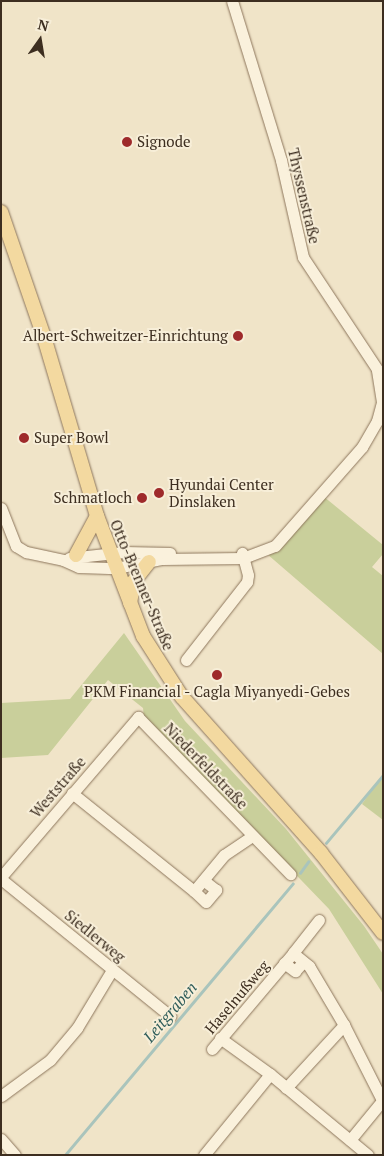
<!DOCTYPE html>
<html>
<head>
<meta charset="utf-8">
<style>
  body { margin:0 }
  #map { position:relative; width:384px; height:1156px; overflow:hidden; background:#f0e4c8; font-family:"PT Serif",serif }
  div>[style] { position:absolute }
  .green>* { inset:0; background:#c9cf9b }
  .stream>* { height:2.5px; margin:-1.25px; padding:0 1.25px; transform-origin:1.25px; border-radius:1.25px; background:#a9c4bc }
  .roads { filter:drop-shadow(0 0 1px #8d765c) drop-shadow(0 0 1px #8d765c) }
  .minor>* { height:11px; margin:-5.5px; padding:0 5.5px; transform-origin:5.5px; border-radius:5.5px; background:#faf1dc }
  .major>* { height:14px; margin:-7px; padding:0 7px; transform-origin:7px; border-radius:7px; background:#f3d9a0 }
  .dots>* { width:14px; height:14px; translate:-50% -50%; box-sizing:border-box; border:2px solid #f7eed8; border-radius:50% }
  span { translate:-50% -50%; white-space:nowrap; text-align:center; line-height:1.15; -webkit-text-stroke:4px #f7eed8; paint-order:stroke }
  .poi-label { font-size:15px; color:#3d2e20 }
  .left { translate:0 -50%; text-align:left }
  .right { translate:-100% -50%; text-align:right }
  .street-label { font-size:15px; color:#3d2e20 }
  .water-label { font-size:16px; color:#2f5d5a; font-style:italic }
  .frame { position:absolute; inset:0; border:2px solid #3d2e20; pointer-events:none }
  .north { position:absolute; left:15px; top:15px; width:50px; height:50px; -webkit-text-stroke:4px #f7eed8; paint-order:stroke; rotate:13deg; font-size:14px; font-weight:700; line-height:20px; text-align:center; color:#3d2e20 }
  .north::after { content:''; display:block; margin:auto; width:18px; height:22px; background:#3d2e20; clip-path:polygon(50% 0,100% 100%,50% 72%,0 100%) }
</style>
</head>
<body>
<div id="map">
  <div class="green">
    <div style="clip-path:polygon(323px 496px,383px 545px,383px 554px,372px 567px,383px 576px,383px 654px,267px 554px)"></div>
    <div style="clip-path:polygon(124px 633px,185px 721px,286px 829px,364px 926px,383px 954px,383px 994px,329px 909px,144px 717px,143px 708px,108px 680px,48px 755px,1px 758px,1px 703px,70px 699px)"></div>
    <div style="clip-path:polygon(383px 774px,383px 820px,362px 804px)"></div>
  </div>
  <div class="stream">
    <div style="left:326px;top:843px;width:89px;rotate:-50deg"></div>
    <div style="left:300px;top:873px;width:14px;rotate:-54deg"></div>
    <div style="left:65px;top:1155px;width:354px;rotate:-50deg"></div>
  </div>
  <div class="roads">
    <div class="minor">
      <div style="left:1px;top:508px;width:41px;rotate:68.5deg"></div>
      <div style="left:16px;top:546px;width:12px;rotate:31deg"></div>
      <div style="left:26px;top:552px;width:38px;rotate:12deg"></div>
      <div style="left:63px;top:560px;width:17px;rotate:24deg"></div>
      <div style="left:79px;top:567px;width:37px;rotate:2deg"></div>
      <div style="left:116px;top:568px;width:47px;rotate:-11.1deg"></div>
      <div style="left:162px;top:559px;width:81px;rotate:-0.7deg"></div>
      <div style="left:243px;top:558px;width:34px;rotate:-21deg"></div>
      <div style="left:275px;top:546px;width:132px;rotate:-48.7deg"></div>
      <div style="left:362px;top:447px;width:30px;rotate:-60deg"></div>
      <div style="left:377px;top:421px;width:20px;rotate:-75deg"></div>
      <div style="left:382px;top:402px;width:33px;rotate:-99deg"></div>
      <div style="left:377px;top:369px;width:134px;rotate:-123.5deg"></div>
      <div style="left:303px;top:257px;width:99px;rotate:-102.8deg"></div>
      <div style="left:281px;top:160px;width:166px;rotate:-107.1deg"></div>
      <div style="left:69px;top:558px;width:55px;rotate:-6.2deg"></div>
      <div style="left:124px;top:552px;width:46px;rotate:1.2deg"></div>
      <div style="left:186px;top:660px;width:99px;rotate:-52deg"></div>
      <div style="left:247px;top:582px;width:7px;rotate:-82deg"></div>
      <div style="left:248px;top:575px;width:23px;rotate:-105deg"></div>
      <div style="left:72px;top:793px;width:156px;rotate:38.8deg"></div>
      <div style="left:194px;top:891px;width:47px;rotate:-50.2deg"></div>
      <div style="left:224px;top:855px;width:34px;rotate:-34deg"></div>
      <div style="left:1px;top:877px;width:211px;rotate:-49.4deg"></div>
      <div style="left:138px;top:717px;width:219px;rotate:45.9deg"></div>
      <div style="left:1px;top:879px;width:218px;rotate:39deg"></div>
      <div style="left:194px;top:891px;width:16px;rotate:43deg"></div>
      <div style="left:206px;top:902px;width:16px;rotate:-50deg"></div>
      <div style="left:216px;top:890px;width:16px;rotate:-142deg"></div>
      <div style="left:293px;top:953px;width:42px;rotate:-51.8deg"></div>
      <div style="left:284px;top:963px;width:14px;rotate:36deg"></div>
      <div style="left:295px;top:971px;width:12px;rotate:-48deg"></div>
      <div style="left:220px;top:1038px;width:62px;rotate:35.8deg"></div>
      <div style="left:270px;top:1074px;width:127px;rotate:39.6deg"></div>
      <div style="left:212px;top:1049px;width:126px;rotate:-49.8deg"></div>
      <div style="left:293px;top:953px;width:21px;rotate:39deg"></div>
      <div style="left:309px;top:966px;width:69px;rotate:59.3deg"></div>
      <div style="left:344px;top:1025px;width:86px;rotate:63.1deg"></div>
      <div style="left:286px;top:1088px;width:86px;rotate:-47.4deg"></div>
      <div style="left:1px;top:1096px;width:61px;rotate:-36.3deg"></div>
      <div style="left:50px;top:1060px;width:42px;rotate:-49.8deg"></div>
      <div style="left:77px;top:1028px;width:68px;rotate:-58.9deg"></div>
      <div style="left:1px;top:1139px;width:21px;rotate:49deg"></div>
      <div style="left:350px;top:1140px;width:50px;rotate:-50.6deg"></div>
      <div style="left:204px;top:1155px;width:104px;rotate:-50.8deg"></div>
    </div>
    <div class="major">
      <div style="left:1px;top:212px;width:132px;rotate:71deg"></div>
      <div style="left:44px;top:337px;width:187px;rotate:73.5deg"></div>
      <div style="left:97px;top:516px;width:129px;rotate:69deg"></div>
      <div style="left:143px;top:636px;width:72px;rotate:57.4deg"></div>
      <div style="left:182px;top:697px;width:209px;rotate:48.3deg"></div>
      <div style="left:321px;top:853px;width:101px;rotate:52.2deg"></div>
      <div style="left:76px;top:555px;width:44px;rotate:-61.7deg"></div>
      <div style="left:130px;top:603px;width:22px;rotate:-80deg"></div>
      <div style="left:134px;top:581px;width:24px;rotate:-52deg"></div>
    </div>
  </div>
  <div class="dots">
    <div style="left:127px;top:142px;background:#9e2a2b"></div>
    <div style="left:238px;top:336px;background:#9e2a2b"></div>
    <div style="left:24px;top:438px;background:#9e2a2b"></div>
    <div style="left:159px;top:493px;background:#9e2a2b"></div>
    <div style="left:142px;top:498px;background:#9e2a2b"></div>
    <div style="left:217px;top:675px;background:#9e2a2b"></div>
  </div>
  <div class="poi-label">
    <span class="left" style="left:137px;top:142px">Signode</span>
    <span class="right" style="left:228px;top:336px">Albert-Schweitzer-Einrichtung</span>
    <span class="left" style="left:34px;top:438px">Super Bowl</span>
    <span class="left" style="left:169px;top:493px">Hyundai Center<br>Dinslaken</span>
    <span class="right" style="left:132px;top:498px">Schmatloch</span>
    <span style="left:217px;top:692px">PKM Financial - Cagla Miyanyedi-Gebes</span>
  </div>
  <div class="street-label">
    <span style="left:304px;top:196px;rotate:77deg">Thyssenstraße</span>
    <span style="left:142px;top:585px;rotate:67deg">Otto-Brenner-Straße</span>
    <span style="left:206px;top:766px;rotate:46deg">Niederfeldstraße</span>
    <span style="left:58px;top:787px;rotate:-49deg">Weststraße</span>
    <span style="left:95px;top:936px;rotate:39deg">Siedlerweg</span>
    <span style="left:237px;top:997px;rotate:-50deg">Haselnußweg</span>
  </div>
  <div class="water-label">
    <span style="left:170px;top:1012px;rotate:-50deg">Leitgraben</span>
  </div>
  <div class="frame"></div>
  <div class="north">N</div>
</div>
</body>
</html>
